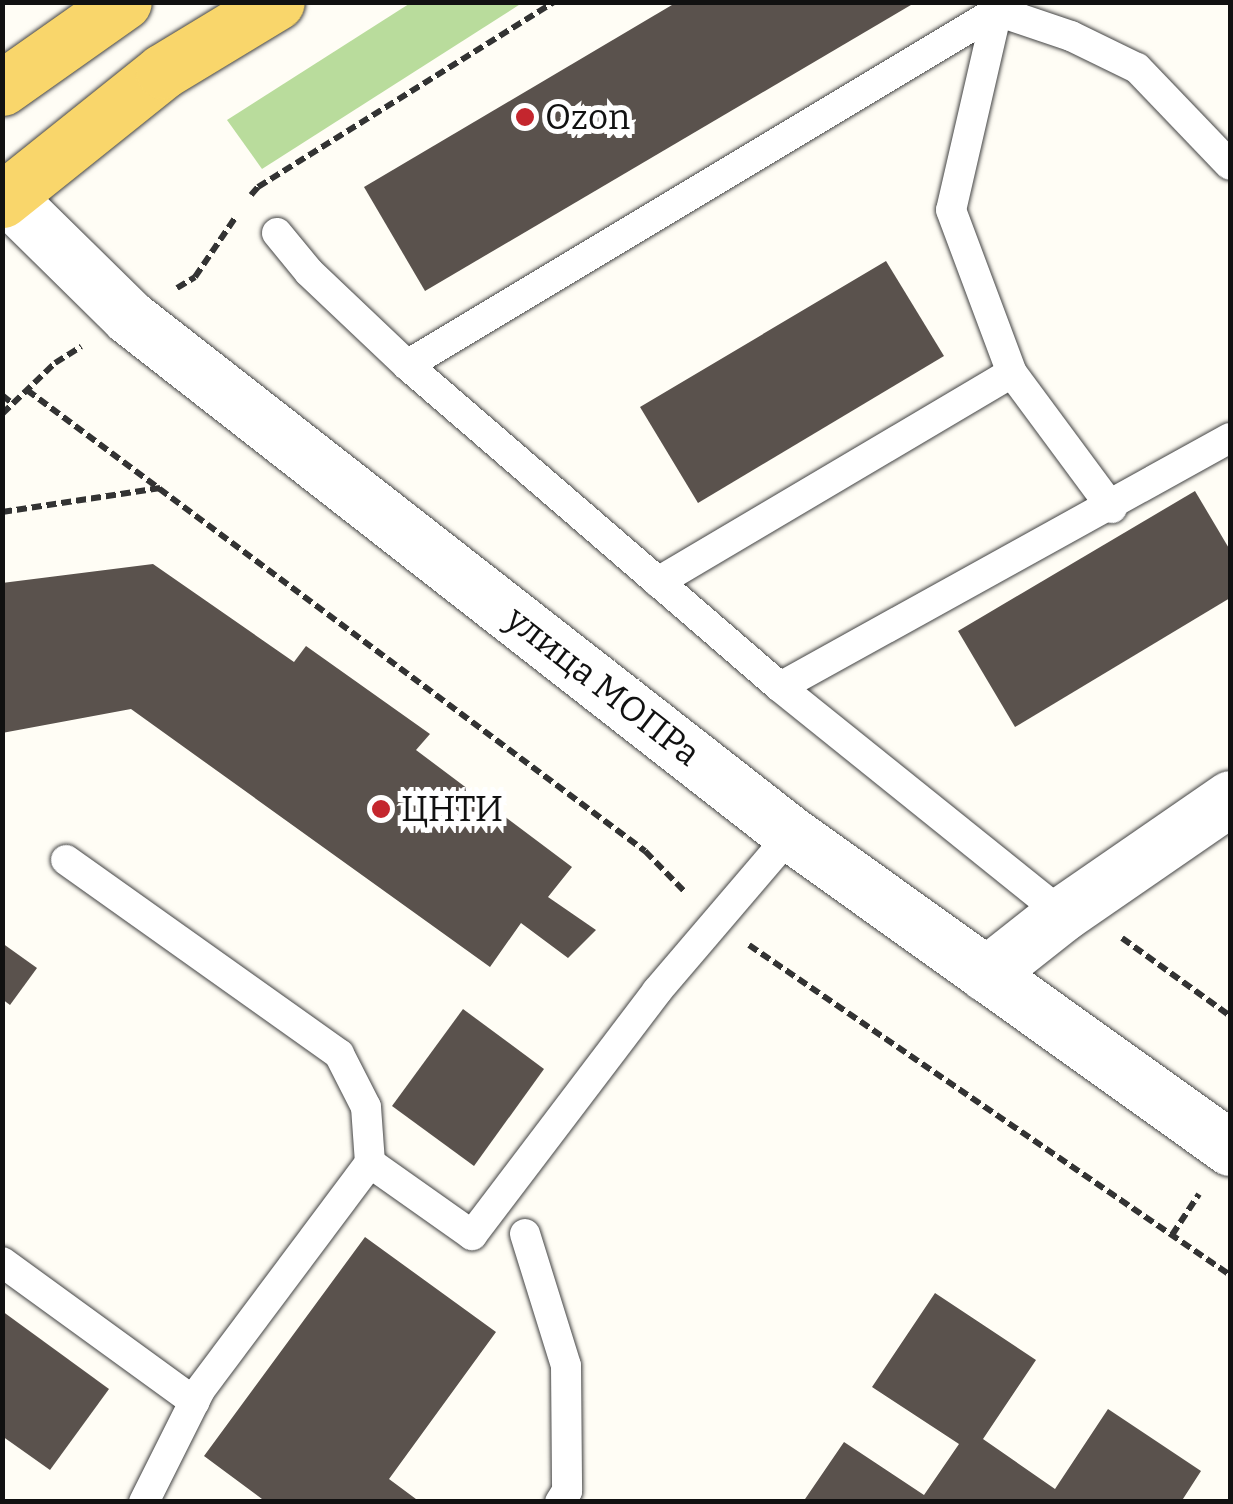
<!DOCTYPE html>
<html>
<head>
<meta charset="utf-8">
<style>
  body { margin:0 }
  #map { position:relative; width:1233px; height:1504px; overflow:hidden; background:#fffdf5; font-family:Bitter,serif }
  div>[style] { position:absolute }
  .forest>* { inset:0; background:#b9dc9c }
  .building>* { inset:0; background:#5a524d }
  .path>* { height:6px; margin-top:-3px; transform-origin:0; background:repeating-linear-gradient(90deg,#333 0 10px,transparent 0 15px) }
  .roads { filter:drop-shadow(0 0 2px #444) drop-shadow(0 0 2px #444) }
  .service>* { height:30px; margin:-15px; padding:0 15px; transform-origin:15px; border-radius:15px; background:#fff }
  .minor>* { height:55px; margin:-27.5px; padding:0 27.5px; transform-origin:27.5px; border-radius:27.5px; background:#fff }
  .tertiary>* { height:55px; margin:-27.5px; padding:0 27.5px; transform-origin:27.5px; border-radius:27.5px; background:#fff }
  .primary>* { height:55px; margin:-27.5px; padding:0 27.5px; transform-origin:27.5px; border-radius:27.5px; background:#f9d66b }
  .dots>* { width:28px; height:28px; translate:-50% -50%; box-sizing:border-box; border:5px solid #fff; border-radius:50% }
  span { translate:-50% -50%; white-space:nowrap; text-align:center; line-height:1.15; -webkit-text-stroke:10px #fff; paint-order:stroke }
  .poi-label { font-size:35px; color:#111 }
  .left { translate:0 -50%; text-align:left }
  .street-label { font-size:35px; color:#111 }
  .frame { position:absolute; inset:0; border:5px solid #111; pointer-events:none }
</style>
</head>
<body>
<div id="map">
  <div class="forest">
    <div style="clip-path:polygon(412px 2px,522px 3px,262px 169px,227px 120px)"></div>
  </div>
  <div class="building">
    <div style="clip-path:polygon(677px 2px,916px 2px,425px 291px,364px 187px)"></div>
    <div style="clip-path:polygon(886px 261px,944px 356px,698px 503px,640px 407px)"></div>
    <div style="clip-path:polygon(1195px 491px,1230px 550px,1230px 598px,1015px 727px,958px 631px)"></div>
    <div style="clip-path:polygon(153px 564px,294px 662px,306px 646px,430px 734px,416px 750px,572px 867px,548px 897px,596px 930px,568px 958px,521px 923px,490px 967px,131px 709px,2px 733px,2px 583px)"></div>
    <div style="clip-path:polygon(2px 943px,37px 968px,10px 1005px,2px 999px)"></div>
    <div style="clip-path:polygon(463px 1009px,544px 1069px,474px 1166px,392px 1106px)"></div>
    <div style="clip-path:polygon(365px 1237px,496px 1332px,389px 1479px,420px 1502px,266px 1502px,204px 1456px)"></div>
    <div style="clip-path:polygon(935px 1293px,1036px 1360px,983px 1439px,1055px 1489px,1108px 1409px,1201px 1471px,1181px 1502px,803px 1502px,844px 1442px,924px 1495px,959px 1444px,872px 1387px)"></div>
    <div style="clip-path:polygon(2px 1311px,109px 1389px,50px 1470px,2px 1436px)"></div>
  </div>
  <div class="path">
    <div style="left:251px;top:195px;width:11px;rotate:-49deg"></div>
    <div style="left:258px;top:187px;width:349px;rotate:-32deg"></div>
    <div style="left:177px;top:288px;width:21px;rotate:-31deg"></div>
    <div style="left:195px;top:277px;width:71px;rotate:-55.9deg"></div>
    <div style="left:27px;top:390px;width:771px;rotate:36.72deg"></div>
    <div style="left:645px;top:851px;width:59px;rotate:45.7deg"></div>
    <div style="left:2px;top:395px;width:14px;rotate:39deg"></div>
    <div style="left:2px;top:414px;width:74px;rotate:-43.9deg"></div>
    <div style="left:55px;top:363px;width:31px;rotate:-32deg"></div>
    <div style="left:2px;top:512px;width:160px;rotate:-8.6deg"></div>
    <div style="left:1122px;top:938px;width:133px;rotate:35.8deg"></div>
    <div style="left:749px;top:945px;width:583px;rotate:34.45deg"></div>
    <div style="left:1172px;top:1235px;width:49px;rotate:-56.6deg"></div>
  </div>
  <div class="roads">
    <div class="service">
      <div style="left:992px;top:2px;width:10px;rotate:61deg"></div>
      <div style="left:997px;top:11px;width:78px;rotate:18.7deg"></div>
      <div style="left:1071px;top:36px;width:73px;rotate:25.9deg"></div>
      <div style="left:1137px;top:68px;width:134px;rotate:46.2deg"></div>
      <div style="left:997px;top:11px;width:204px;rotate:103deg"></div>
      <div style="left:951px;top:210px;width:174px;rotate:69.5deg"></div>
      <div style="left:1012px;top:373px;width:168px;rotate:53.5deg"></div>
      <div style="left:277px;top:233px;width:50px;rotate:50.6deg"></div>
      <div style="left:309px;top:272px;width:135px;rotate:43.5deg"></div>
      <div style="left:407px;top:365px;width:493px;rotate:40.8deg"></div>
      <div style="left:780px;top:687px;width:362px;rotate:38.8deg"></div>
      <div style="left:407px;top:365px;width:706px;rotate:-30.96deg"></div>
      <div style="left:658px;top:582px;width:411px;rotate:-30.6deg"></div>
      <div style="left:780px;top:687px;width:514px;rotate:-28.96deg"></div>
      <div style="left:66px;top:860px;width:335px;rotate:35.4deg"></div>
      <div style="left:339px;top:1054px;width:59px;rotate:63deg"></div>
      <div style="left:366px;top:1107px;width:56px;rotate:85.9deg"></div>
      <div style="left:525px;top:1234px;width:138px;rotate:72.7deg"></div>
      <div style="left:566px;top:1366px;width:125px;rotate:89.5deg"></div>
      <div style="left:567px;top:1491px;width:13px;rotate:122deg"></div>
      <div style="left:2px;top:1262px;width:238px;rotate:36deg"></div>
      <div style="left:144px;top:1502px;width:125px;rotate:-63.4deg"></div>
      <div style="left:200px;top:1390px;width:284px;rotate:-53.2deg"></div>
      <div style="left:370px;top:1163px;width:125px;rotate:35.2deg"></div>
      <div style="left:472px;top:1235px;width:306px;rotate:-52.8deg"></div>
      <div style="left:657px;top:991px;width:206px;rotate:-49.5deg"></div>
    </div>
    <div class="minor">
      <div style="left:986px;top:974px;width:97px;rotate:-38.3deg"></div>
      <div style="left:1062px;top:914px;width:204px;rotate:-34.6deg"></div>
    </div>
    <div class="tertiary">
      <div style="left:2px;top:192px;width:178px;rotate:44.5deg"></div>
      <div style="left:129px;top:317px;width:840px;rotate:37.99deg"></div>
      <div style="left:791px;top:834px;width:540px;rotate:35.57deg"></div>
    </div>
    <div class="primary">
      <div style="left:2px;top:88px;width:149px;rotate:-35.2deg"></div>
      <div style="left:2px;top:200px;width:206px;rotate:-38.7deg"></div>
      <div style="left:163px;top:71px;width:133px;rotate:-31.2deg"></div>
    </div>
  </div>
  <div class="dots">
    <div style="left:525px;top:117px;background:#c4262e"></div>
    <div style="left:381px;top:809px;background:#c4262e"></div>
  </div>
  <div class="poi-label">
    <span class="left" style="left:545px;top:117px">Ozon</span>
    <span class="left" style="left:401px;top:809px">ЦНТИ</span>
  </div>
  <div class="street-label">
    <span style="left:603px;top:686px;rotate:38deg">улица МОПРа</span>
  </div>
  <div class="frame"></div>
</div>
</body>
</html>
